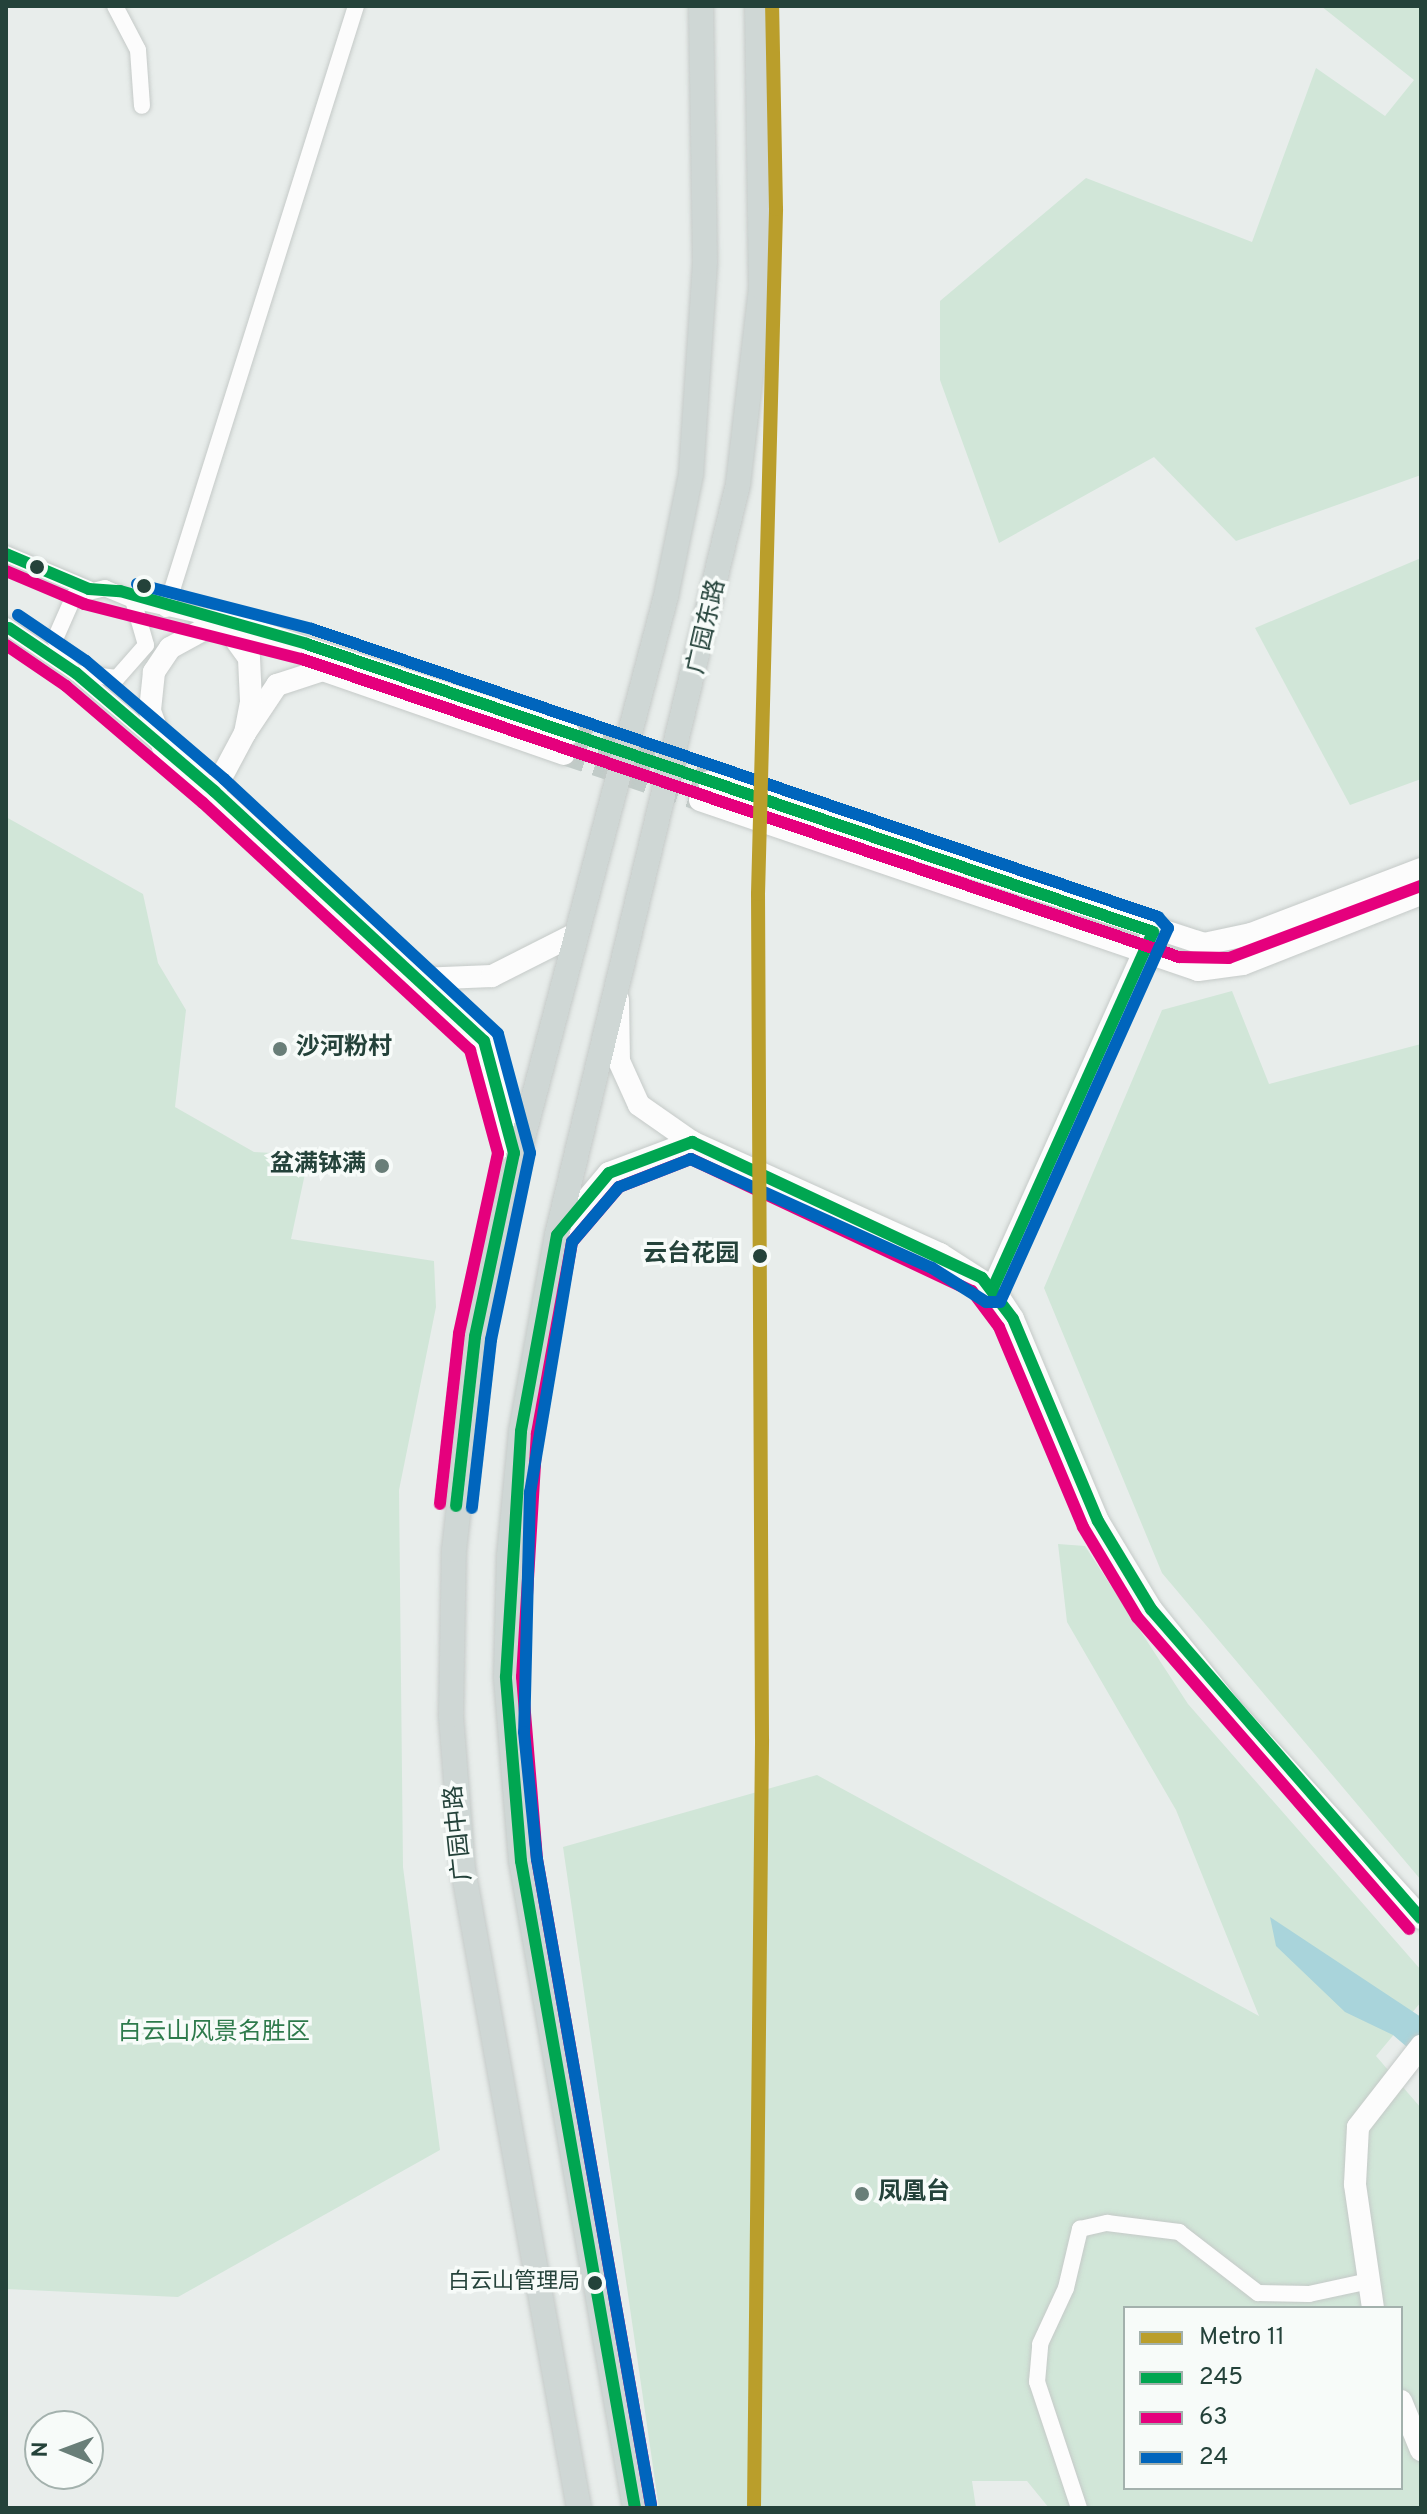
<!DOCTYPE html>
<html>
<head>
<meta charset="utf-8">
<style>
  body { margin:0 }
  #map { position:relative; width:1427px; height:2514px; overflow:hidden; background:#e8edeb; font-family:Overpass,"Noto Sans SC",sans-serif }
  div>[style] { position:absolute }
  .green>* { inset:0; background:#d1e6d8 }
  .water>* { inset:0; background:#a9d4db }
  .secondary-tunnel>* { height:22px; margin-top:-11px; transform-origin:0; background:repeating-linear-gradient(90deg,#c1cbc8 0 22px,transparent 0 33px) }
  .roads { filter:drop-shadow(0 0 2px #c5cac8) drop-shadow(0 0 2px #c5cac8) }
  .street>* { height:16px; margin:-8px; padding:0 8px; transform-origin:8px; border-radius:8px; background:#fcfcfc }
  .secondary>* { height:22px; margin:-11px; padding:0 11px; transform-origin:11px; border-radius:11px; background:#fcfcfc }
  .primary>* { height:24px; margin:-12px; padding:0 12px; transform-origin:12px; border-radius:12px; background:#cfd7d5 }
  .bus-1>* { height:12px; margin:-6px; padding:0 6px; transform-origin:6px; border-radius:6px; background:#00a651 }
  .bus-2>* { height:12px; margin:-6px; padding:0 6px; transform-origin:6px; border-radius:6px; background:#e5007d }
  .bus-3>* { height:12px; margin:-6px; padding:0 6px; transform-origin:6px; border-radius:6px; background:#0065bd }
  .metro-1>* { height:14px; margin:-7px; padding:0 7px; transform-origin:7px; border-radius:7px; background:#ba9e2b }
  .dots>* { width:22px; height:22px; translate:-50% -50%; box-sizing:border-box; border:4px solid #f7fbf9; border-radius:50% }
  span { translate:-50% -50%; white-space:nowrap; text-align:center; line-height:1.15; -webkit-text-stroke:7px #f7fbf9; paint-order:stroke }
  .bus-label { font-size:22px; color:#24423a }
  .right { translate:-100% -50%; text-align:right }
  .street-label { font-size:24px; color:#24423a }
  .poi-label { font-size:24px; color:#24423a; font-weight:700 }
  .left { translate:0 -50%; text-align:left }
  .stop-label { font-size:24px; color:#24423a; font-weight:700 }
  .park-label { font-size:24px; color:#2d7a4b }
  .frame { position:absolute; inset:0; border:8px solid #24423a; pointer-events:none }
  .legend { position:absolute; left:1123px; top:2306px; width:280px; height:184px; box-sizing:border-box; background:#f7fbf9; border:2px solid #a3b1ad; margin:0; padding:10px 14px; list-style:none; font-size:24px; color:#24423a }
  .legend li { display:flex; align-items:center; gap:16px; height:40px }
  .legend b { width:40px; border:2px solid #a3b1ad }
  .north { position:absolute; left:24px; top:2410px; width:80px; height:80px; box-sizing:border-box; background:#f7fbf9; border:2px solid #a3b1ad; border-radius:50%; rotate:271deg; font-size:22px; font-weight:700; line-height:32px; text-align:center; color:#24423a }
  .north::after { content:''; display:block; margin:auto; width:28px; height:36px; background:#697e78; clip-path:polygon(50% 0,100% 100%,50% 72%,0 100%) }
</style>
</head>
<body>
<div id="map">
  <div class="green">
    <div style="clip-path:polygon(1321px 6px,1421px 6px,1421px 475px,1236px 541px,1154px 457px,999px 543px,940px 380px,940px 301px,1086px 178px,1252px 242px,1316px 68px,1385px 116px,1414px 80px)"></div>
    <div style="clip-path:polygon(1421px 558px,1421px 779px,1350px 805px,1255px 628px)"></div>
    <div style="clip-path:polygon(6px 817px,143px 894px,158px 963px,186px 1010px,175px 1107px,254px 1152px,309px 1155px,291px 1239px,434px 1261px,436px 1307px,399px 1490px,403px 1867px,440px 2150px,178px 2297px,6px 2289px)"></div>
    <div style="clip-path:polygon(1232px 991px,1269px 1084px,1421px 1044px,1421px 1880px,1162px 1573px,1044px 1288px,1162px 1010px)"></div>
    <div style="clip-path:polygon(evenodd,1058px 1544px,1085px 1546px,1188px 1704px,1421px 1970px,1421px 2002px,1376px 2056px,1421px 2108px,1421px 2508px,1049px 2508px,1027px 2481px,972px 2481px,976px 2508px,659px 2508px,563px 1847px,817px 1775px,1259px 2016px,1176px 1810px,1067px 1622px,1058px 1544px,1125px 2308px,1401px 2308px,1401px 2488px,1125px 2488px,1125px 2308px)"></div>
  </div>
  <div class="water">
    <div style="clip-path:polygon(1270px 1917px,1421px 2017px,1421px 2059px,1393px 2035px,1345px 2012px,1276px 1946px)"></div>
  </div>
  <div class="secondary-tunnel">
    <div style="left:569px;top:734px;width:148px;rotate:18.9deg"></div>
    <div style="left:564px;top:754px;width:144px;rotate:18.7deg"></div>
  </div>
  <div class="roads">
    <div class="street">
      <div style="left:115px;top:6px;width:50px;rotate:62.4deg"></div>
      <div style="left:138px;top:50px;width:56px;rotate:85.9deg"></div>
      <div style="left:6px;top:554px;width:90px;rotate:22.9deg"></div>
      <div style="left:133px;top:600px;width:90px;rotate:12.8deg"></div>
      <div style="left:166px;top:609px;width:632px;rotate:-72.51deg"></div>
      <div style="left:6px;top:626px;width:84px;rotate:33.9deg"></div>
      <div style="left:76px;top:673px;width:41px;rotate:7deg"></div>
      <div style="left:117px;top:678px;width:44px;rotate:-48.7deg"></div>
      <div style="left:146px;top:645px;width:47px;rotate:-106.1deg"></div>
      <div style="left:133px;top:600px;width:30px;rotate:-157deg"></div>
      <div style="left:105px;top:588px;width:32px;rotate:166deg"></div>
      <div style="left:74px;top:596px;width:47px;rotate:113.8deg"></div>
      <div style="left:55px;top:639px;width:27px;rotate:66deg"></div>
      <div style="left:66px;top:664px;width:13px;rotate:42deg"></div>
      <div style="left:76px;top:673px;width:111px;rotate:40.3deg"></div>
      <div style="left:1079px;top:2508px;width:133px;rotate:-108.4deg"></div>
      <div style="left:1037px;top:2382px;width:38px;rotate:-85deg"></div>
      <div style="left:1040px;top:2344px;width:62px;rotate:-65.1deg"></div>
      <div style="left:1066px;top:2288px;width:61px;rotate:-76.7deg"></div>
      <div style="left:1080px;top:2229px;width:28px;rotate:-13deg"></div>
      <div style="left:1107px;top:2223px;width:73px;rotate:7.1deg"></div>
      <div style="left:1179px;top:2232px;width:100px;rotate:37.7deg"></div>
      <div style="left:1258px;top:2293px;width:51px;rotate:1.1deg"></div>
      <div style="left:1309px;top:2294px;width:61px;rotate:-12.2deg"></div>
    </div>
    <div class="secondary">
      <div style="left:221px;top:620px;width:58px;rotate:151.2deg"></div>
      <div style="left:170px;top:648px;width:29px;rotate:124deg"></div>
      <div style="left:154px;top:672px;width:39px;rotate:96deg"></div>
      <div style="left:150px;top:711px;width:38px;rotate:70deg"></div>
      <div style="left:163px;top:747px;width:435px;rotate:42.5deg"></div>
      <div style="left:484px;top:1041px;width:116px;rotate:75deg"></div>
      <div style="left:221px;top:620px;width:366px;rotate:18.1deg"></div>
      <div style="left:245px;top:733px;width:58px;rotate:-56.3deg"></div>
      <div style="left:277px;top:685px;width:48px;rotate:-18.1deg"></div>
      <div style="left:323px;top:670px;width:255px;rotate:19.2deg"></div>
      <div style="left:709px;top:782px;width:521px;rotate:18.12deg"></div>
      <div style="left:1204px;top:944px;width:48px;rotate:-12deg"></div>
      <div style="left:1251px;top:934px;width:182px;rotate:-20.9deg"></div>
      <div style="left:214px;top:791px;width:66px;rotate:-61.9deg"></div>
      <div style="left:245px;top:733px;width:33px;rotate:-79deg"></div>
      <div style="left:251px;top:701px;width:43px;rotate:-92.7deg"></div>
      <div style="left:249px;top:658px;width:46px;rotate:-126.1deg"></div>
      <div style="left:700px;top:800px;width:526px;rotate:18.85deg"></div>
      <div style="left:1198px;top:970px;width:45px;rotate:-7.6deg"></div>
      <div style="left:1243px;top:964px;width:191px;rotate:-21.5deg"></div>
      <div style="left:419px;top:979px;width:73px;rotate:-2.4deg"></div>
      <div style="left:492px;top:976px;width:91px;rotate:-26.8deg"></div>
      <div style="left:618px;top:1000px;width:61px;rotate:89.1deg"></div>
      <div style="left:619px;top:1061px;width:48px;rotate:65.6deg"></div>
      <div style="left:639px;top:1105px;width:65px;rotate:34.9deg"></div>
      <div style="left:692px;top:1142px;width:272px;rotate:24.3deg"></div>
      <div style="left:940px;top:1254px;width:63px;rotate:32.7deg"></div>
      <div style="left:993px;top:1288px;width:37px;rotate:57deg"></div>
      <div style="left:1013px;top:1319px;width:219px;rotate:67.2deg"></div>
      <div style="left:1098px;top:1521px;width:103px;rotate:58.9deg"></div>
      <div style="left:1151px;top:1609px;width:126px;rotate:51.1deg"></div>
      <div style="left:1230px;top:1707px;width:285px;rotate:47.8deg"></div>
      <div style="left:560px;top:1231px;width:76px;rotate:-49.8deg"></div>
      <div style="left:609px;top:1173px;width:89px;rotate:-20.5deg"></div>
      <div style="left:993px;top:1288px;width:380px;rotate:-65.8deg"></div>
      <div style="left:1373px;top:2308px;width:125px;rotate:-98.3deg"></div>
      <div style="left:1355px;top:2184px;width:57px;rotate:-87deg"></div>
      <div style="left:1358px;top:2127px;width:103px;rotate:-52.1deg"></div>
      <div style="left:1401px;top:2401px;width:53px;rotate:67.8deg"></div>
    </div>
    <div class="primary">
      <div style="left:579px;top:2508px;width:649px;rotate:-100.29deg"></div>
      <div style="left:463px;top:1869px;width:154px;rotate:-94.5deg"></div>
      <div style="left:451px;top:1715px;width:165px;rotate:-89deg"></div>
      <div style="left:454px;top:1550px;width:267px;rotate:-83.5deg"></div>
      <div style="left:484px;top:1285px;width:713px;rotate:-75.2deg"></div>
      <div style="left:666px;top:596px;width:125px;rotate:-78.4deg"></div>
      <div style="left:691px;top:474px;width:212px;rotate:-86.2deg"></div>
      <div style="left:705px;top:262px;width:256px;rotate:-90.9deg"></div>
      <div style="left:635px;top:2508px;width:657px;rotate:-99.99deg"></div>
      <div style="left:521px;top:1861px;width:185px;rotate:-94.7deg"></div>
      <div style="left:506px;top:1677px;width:121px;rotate:-88.6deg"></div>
      <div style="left:509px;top:1556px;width:126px;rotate:-84.5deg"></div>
      <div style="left:521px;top:1431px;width:199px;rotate:-79.6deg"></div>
      <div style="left:557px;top:1235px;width:773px;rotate:-76.45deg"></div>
      <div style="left:738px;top:484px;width:198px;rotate:-83.3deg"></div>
      <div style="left:761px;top:287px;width:281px;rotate:-90.8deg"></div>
    </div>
  </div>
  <div class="bus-1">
    <div style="left:6px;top:554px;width:90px;rotate:22.9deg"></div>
    <div style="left:89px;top:589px;width:31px;rotate:4deg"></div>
    <div style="left:120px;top:591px;width:194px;rotate:15.8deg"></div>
    <div style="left:307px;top:644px;width:894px;rotate:18.8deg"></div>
    <div style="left:1153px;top:932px;width:390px;rotate:114.2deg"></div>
    <div style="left:9px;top:628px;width:81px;rotate:33.9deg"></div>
    <div style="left:76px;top:673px;width:182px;rotate:40.5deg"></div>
    <div style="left:214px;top:791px;width:368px;rotate:42.8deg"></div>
    <div style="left:484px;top:1041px;width:116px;rotate:75deg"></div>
    <div style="left:514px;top:1153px;width:188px;rotate:102deg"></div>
    <div style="left:475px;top:1337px;width:170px;rotate:96.4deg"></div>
    <div style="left:635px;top:2508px;width:657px;rotate:-99.99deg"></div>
    <div style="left:521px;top:1861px;width:185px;rotate:-94.7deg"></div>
    <div style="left:506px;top:1677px;width:246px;rotate:-86.5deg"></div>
    <div style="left:521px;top:1431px;width:199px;rotate:-79.6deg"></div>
    <div style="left:557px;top:1235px;width:81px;rotate:-50deg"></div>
    <div style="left:609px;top:1173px;width:89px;rotate:-20.5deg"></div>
    <div style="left:692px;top:1142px;width:320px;rotate:25.1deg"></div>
    <div style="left:982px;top:1278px;width:51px;rotate:52.9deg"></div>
    <div style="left:1013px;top:1319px;width:219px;rotate:67.2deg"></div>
    <div style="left:1098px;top:1521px;width:103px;rotate:58.9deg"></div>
    <div style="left:1151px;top:1609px;width:410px;rotate:48.9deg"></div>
  </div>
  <div class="bus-2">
    <div style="left:6px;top:571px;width:85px;rotate:22.9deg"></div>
    <div style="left:84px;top:604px;width:225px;rotate:14.2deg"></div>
    <div style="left:302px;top:659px;width:926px;rotate:18.77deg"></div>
    <div style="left:1179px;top:957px;width:50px;rotate:1.1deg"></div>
    <div style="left:1229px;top:958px;width:205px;rotate:-20.6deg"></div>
    <div style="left:6px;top:645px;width:73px;rotate:34.3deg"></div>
    <div style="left:66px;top:686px;width:180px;rotate:40.5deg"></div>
    <div style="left:203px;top:803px;width:364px;rotate:42.8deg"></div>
    <div style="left:470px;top:1050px;width:107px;rotate:74.8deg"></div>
    <div style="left:498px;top:1153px;width:185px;rotate:102.2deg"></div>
    <div style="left:459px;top:1334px;width:171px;rotate:96.4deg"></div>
    <div style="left:651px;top:2505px;width:656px;rotate:-100.01deg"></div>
    <div style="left:537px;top:1859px;width:183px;rotate:-94.7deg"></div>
    <div style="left:522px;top:1677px;width:244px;rotate:-86.5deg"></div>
    <div style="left:537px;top:1433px;width:194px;rotate:-79.6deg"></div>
    <div style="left:572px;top:1242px;width:72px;rotate:-49.5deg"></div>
    <div style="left:619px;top:1187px;width:77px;rotate:-21.3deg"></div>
    <div style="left:691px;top:1159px;width:310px;rotate:25.2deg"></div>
    <div style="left:972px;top:1291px;width:45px;rotate:53.1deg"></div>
    <div style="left:999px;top:1327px;width:217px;rotate:67.2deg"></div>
    <div style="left:1083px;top:1527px;width:105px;rotate:59deg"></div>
    <div style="left:1137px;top:1617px;width:414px;rotate:48.9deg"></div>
  </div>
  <div class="bus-3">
    <div style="left:137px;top:584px;width:181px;rotate:14.4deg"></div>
    <div style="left:312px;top:629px;width:894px;rotate:18.8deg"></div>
    <div style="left:1158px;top:917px;width:15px;rotate:48deg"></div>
    <div style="left:1168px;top:928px;width:410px;rotate:114.2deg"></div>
    <div style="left:1000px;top:1302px;width:14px;rotate:180deg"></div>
    <div style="left:986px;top:1302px;width:64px;rotate:-147.8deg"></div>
    <div style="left:932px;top:1268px;width:265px;rotate:-155.7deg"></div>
    <div style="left:691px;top:1159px;width:77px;rotate:158.7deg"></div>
    <div style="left:619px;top:1187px;width:72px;rotate:130.5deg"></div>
    <div style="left:572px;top:1242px;width:254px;rotate:99.5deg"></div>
    <div style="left:530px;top:1492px;width:240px;rotate:91.4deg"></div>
    <div style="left:524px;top:1732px;width:128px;rotate:84.2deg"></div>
    <div style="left:537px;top:1859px;width:656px;rotate:79.99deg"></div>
    <div style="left:18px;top:615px;width:82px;rotate:34.1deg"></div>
    <div style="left:86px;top:661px;width:182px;rotate:40.5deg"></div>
    <div style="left:224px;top:779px;width:374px;rotate:42.9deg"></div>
    <div style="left:498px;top:1034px;width:123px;rotate:74.9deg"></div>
    <div style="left:530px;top:1153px;width:191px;rotate:101.8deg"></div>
    <div style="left:491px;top:1340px;width:169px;rotate:96.5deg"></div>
  </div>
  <div class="metro-1">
    <div style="left:754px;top:2508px;width:769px;rotate:-89.4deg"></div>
    <div style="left:762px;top:1739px;width:845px;rotate:-90.27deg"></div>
    <div style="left:758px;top:894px;width:685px;rotate:-88.49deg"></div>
    <div style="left:776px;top:209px;width:203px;rotate:-91.1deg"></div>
  </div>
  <div class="dots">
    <div style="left:37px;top:567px;background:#24423a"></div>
    <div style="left:144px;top:586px;background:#24423a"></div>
    <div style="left:280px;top:1049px;background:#697e78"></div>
    <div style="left:382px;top:1166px;background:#697e78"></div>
    <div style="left:760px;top:1256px;background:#24423a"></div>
    <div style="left:862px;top:2194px;background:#697e78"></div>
    <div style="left:595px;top:2283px;background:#24423a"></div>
  </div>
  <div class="bus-label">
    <span class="right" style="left:580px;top:2283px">白云山管理局</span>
  </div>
  <div class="street-label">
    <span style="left:708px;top:627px;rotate:-77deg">广园东路</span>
    <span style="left:460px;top:1833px;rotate:-96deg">广园中路</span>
  </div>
  <div class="poi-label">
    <span class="left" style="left:296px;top:1049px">沙河粉村</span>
    <span class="right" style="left:366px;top:1166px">盆满钵满</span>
    <span class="left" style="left:878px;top:2194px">凤凰台</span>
  </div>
  <div class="stop-label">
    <span class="right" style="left:739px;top:1256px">云台花园</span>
  </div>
  <div class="park-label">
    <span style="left:214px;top:2034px">白云山风景名胜区</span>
  </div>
  <div class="frame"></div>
  <ul class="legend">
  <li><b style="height:10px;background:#ba9e2b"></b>Metro 11</li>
  <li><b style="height:10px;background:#00a651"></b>245</li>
  <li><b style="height:10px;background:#e5007d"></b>63</li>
  <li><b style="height:10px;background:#0065bd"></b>24</li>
  </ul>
  <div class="north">N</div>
</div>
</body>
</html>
